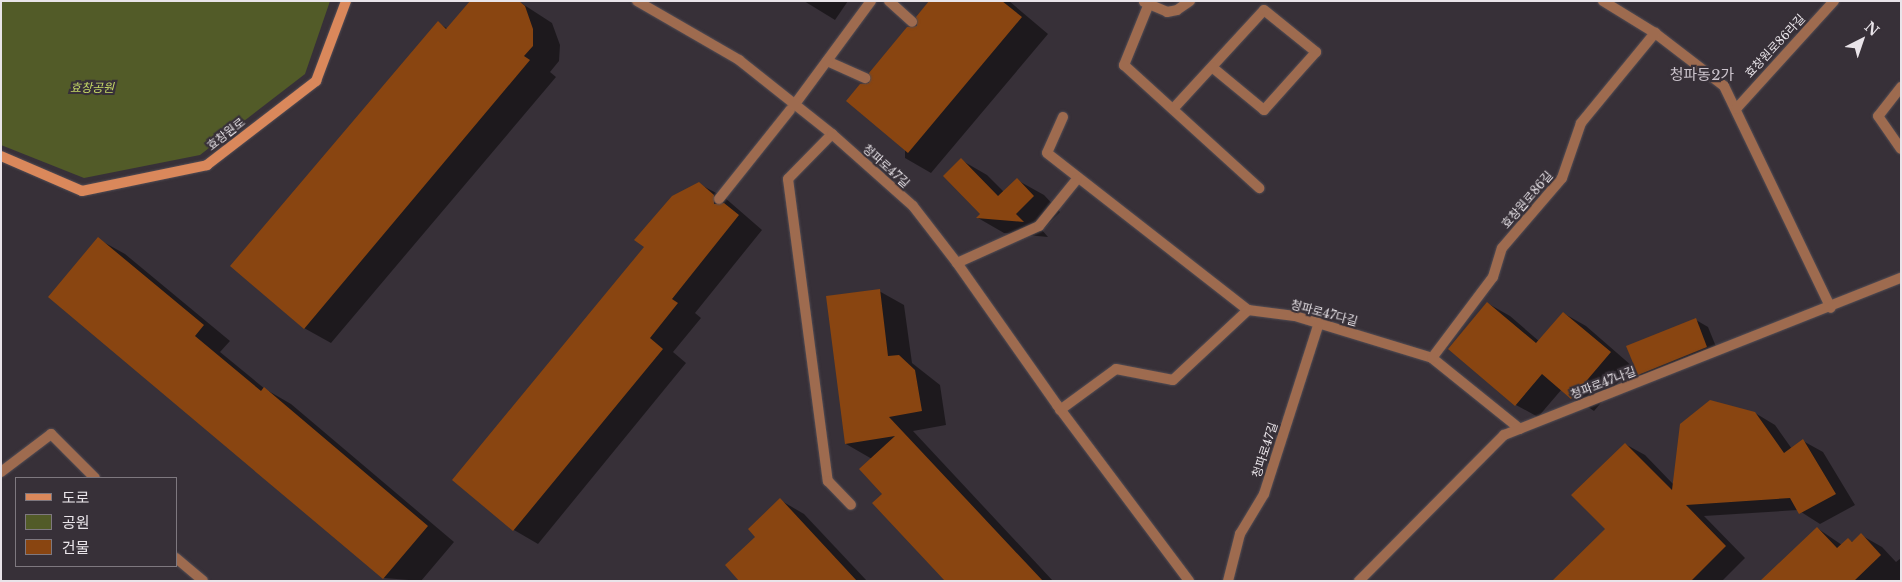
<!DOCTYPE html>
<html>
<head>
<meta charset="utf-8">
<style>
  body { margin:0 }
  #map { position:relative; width:1902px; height:582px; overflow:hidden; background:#373038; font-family:"Libre Baskerville","Noto Sans KR",serif }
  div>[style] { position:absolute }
  .green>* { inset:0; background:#525b28 }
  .shadow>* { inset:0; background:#0007 }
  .building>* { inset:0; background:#894511 }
  .roads { filter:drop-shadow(0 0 1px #534d54) drop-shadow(0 0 1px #534d54) }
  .lane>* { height:10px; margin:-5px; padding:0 5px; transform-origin:5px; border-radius:5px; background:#9e6b4f }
  .street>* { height:10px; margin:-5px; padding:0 5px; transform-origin:5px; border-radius:5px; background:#9e6b4f }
  .secondary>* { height:10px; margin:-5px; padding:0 5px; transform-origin:5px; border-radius:5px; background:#da885b }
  span { translate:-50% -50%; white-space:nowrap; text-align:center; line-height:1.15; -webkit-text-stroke:4.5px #373038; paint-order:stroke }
  .street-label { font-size:12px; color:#e9e4e9 }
  .park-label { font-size:12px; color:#c5d866; font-style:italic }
  .quarter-label { font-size:15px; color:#cbc3cc }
  .frame { position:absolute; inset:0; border:2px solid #e9e4e9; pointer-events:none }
  .legend { position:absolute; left:15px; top:477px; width:162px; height:90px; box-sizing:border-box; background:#373038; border:1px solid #7e787f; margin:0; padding:6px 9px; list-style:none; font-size:15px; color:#e9e4e9 }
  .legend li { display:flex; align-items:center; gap:10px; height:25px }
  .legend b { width:25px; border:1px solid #7e787f }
  .north { position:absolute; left:1837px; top:15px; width:50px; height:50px; -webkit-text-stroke:4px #373038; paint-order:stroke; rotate:41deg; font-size:14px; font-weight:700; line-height:20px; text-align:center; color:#e9e4e9 }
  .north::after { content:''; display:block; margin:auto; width:18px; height:22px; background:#e9e4e9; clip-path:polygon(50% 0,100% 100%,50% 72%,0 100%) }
</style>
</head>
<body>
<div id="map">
  <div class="green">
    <div style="clip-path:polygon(1px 1px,330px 1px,305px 74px,200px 155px,84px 178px,1px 145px)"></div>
  </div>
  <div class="shadow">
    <div style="clip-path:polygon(518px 1px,552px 23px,560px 45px,559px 61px,550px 72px,556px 77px,331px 343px,304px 328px,438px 23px,448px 29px)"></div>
    <div style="clip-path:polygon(804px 1px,848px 1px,835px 20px)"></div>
    <div style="clip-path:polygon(931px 1px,1009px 1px,1048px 34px,931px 173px,905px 158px,905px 149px,871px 84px,919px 27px)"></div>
    <div style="clip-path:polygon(961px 160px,987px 175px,1004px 192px,1017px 180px,1044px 195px,1060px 212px,1042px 230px,1048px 237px,1004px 233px,978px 218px,982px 214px)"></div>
    <div style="clip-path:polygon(699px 184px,724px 197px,762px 230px,695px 313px,701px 318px,673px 352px,686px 363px,538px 544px,514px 530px,454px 480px)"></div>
    <div style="clip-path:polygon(98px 239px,125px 254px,230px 341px,220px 352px,265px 389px,291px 404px,454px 542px,421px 581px,384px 578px,50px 297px)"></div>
    <div style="clip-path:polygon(879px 291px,904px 305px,912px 363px,940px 385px,946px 425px,913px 431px,1053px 581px,947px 581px,884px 494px,872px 459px,846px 444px)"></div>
    <div style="clip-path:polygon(1487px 303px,1510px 316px,1540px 342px,1563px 313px,1586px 326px,1632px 366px,1594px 411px,1562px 389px,1538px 417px,1516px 405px)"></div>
    <div style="clip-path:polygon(1696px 320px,1708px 327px,1719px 354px,1651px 381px,1639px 374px)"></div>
    <div style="clip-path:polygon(1755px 413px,1775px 425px,1792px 449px,1803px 441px,1823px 452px,1855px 505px,1820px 524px,1798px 510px,1704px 516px,1745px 558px,1722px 581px,1573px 581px,1606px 529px,1625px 444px,1645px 455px,1674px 485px)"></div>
    <div style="clip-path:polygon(780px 500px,804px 514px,867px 581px,741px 581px,756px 537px)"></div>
    <div style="clip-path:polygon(1817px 528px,1842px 545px,1848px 540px,1853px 542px,1861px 535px,1882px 547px,1896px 562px,1901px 558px,1901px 581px,1771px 581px)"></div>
  </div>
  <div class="building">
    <div style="clip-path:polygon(470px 1px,519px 1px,525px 6px,533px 29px,533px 46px,524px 56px,530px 60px,304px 329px,230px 266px,438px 21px,446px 29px)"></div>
    <div style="clip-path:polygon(929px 1px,1002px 1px,1022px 17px,908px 153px,846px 101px,860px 84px,869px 83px,869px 73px,907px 27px,917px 26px,916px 17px)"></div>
    <div style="clip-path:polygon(961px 158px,998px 196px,1017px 178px,1034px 196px,1016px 214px,1024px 222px,976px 218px,980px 214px,943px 176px)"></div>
    <div style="clip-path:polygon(699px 182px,714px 195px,714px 204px,724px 203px,739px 215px,672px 299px,678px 303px,650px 338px,663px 349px,513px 531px,452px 480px,644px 247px,634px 240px,672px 196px)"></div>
    <div style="clip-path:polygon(98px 237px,204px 325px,195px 336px,261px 391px,264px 387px,428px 526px,383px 579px,48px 297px)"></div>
    <div style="clip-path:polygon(880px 289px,888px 356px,899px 355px,915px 370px,922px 411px,889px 417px,1043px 581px,945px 581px,872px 503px,882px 494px,859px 469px,895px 436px,845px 444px,826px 296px)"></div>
    <div style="clip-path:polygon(1487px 302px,1536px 343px,1563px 312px,1611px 352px,1571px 399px,1542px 374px,1515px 406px,1448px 349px)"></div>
    <div style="clip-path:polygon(1696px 318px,1707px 347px,1638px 375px,1626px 346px)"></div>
    <div style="clip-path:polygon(1710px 400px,1755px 412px,1784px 453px,1803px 439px,1836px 494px,1799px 514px,1790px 498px,1686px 505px,1726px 546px,1691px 581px,1552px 581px,1605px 529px,1571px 495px,1625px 443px,1672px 490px,1680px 424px)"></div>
    <div style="clip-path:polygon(780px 498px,857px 581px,739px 581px,725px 565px,755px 537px,748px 529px)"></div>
    <div style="clip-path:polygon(1817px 527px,1837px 548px,1848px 538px,1852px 542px,1861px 533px,1881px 555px,1854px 581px,1760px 581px)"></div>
  </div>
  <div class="roads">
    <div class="lane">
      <div style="left:889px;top:1px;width:31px;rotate:42deg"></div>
      <div style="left:1144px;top:2px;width:25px;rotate:23deg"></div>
      <div style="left:1167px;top:12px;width:10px;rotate:-11deg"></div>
      <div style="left:1177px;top:10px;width:16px;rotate:-35deg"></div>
      <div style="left:1148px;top:6px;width:64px;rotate:112.1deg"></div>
      <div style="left:1124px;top:65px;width:183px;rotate:42.3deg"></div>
      <div style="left:827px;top:61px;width:42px;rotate:24.1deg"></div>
      <div style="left:798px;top:100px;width:123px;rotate:-53.6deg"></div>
      <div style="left:1173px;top:109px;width:134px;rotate:-47.4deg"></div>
      <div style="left:1264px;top:10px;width:67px;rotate:38.9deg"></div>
      <div style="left:1316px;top:52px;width:78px;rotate:131.9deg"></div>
      <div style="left:1264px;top:110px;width:67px;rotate:-140.4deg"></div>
      <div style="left:832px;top:134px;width:63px;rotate:134.4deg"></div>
      <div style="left:788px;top:179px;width:305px;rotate:82.5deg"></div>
      <div style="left:828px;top:481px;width:33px;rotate:46deg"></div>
      <div style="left:719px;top:199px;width:114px;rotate:-51.4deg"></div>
    </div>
    <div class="street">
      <div style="left:637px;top:1px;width:118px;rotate:30deg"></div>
      <div style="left:739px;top:60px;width:119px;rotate:38.5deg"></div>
      <div style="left:832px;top:134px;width:108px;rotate:41.6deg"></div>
      <div style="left:913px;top:206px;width:72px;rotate:52.3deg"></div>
      <div style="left:957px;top:263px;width:174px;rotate:54.8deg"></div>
      <div style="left:1057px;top:405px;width:220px;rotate:53.1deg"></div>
      <div style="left:1603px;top:1px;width:61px;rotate:31.6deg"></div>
      <div style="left:1655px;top:33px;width:87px;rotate:37.5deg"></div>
      <div style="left:1724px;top:86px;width:246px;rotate:64.3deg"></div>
      <div style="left:1901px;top:87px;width:37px;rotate:128deg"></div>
      <div style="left:1878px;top:116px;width:40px;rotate:55.1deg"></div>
      <div style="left:1736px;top:109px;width:146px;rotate:-47.8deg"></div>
      <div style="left:1063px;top:117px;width:39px;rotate:114deg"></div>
      <div style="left:1047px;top:153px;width:255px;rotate:38deg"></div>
      <div style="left:1248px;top:310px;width:47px;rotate:7.3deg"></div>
      <div style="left:1295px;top:316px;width:143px;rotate:17deg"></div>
      <div style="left:1432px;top:358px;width:113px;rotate:38.9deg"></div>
      <div style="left:957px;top:263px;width:90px;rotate:-24.3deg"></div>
      <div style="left:1039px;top:226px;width:60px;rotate:-51deg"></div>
      <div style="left:1432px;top:358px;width:101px;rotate:-53deg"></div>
      <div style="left:1493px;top:277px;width:30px;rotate:-73deg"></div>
      <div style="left:1502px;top:248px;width:92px;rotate:-49.4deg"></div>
      <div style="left:1562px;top:178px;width:58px;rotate:-70.9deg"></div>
      <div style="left:1581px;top:123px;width:117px;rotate:-50.6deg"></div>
      <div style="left:1060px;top:410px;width:69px;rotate:-36.2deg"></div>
      <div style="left:1116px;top:369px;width:58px;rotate:10.9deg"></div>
      <div style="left:1173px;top:380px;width:103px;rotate:-43deg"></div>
      <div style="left:1px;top:472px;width:63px;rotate:-37.2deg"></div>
      <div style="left:51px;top:434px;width:62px;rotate:45deg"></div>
      <div style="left:176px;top:558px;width:35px;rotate:40deg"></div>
      <div style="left:1228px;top:581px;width:49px;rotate:-75.7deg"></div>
      <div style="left:1240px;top:534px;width:47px;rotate:-59deg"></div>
      <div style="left:1264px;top:494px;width:180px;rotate:-72.2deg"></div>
      <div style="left:1359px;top:581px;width:206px;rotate:-45.2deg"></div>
      <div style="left:1504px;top:435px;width:427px;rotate:-21.6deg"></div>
    </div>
    <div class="secondary">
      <div style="left:1px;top:156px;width:88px;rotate:23.4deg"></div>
      <div style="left:82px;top:191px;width:128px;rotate:-11.7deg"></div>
      <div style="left:207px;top:165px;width:138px;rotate:-37.6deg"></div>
      <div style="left:316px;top:81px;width:85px;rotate:-69.4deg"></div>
    </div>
  </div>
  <div class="street-label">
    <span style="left:1775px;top:46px;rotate:-47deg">효창원로86라길</span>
    <span style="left:226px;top:134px;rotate:-38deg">효창원로</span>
    <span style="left:886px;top:166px;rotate:42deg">청파로47길</span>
    <span style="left:1527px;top:200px;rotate:-49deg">효창원로86길</span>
    <span style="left:1324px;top:313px;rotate:15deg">청파로47다길</span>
    <span style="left:1603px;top:383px;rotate:-21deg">청파로47나길</span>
    <span style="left:1265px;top:450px;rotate:-72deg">청파로47길</span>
  </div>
  <div class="park-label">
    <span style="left:92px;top:88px">효창공원</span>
  </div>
  <div class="quarter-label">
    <span style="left:1702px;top:75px">청파동2가</span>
  </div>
  <div class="frame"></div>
  <ul class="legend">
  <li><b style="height:6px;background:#da885b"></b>도로</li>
  <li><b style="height:14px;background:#525b28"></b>공원</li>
  <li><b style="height:14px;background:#894511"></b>건물</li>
  </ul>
  <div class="north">N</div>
</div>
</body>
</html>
